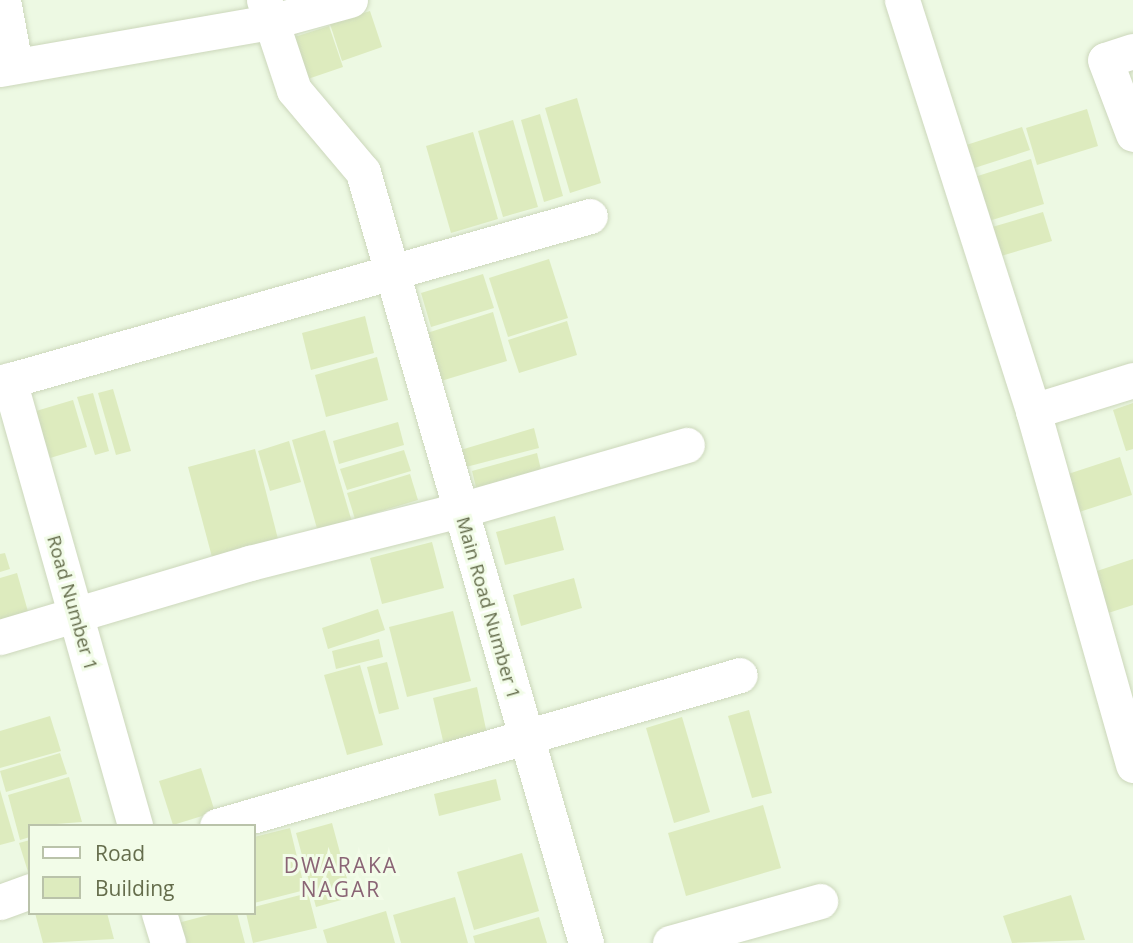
<!DOCTYPE html>
<html>
<head>
<meta charset="utf-8">
<style>
  body { margin:0 }
  #map { position:relative; width:1133px; height:943px; overflow:hidden; background:#edf9e3; font-family:"Open Sans",sans-serif }
  div>[style] { position:absolute }
  .building>* { inset:0; background:#ddebbe }
  .roads { filter:drop-shadow(0 0 2px #ccd7bb) drop-shadow(0 0 2px #ccd7bb) }
  .minor>* { height:35px; margin:-17.5px; padding:0 17.5px; transform-origin:17.5px; border-radius:17.5px; background:#fff }
  span { translate:-50% -50%; white-space:nowrap; text-align:center; line-height:1.15; -webkit-text-stroke:6px #f2fce8; paint-order:stroke }
  .street-label { font-size:19px; color:#656d4c }
  .neighbourhood-label { font-size:21px; color:#8a6475; letter-spacing:2px }
  .legend { position:absolute; left:28px; top:824px; width:228px; height:91px; box-sizing:border-box; background:#f2fce8; border:2px solid #bac3aa; margin:0; padding:9px 12px; list-style:none; font-size:21px; color:#656d4c }
  .legend li { display:flex; align-items:center; gap:14px; height:35px }
  .legend b { width:35px; border:2px solid #bac3aa }
</style>
</head>
<body>
<div id="map">
  <div class="building">
    <div style="clip-path:polygon(370px 11px,382px 47px,342px 61px,330px 24px)"></div>
    <div style="clip-path:polygon(329px 26px,343px 67px,302px 81px,288px 39px)"></div>
    <div style="clip-path:polygon(577px 98px,601px 183px,570px 193px,545px 108px)"></div>
    <div style="clip-path:polygon(1087px 109px,1098px 146px,1037px 165px,1026px 128px)"></div>
    <div style="clip-path:polygon(540px 114px,563px 196px,544px 202px,521px 120px)"></div>
    <div style="clip-path:polygon(513px 120px,538px 207px,503px 217px,478px 131px)"></div>
    <div style="clip-path:polygon(1022px 127px,1030px 150px,962px 172px,954px 149px)"></div>
    <div style="clip-path:polygon(473px 132px,498px 219px,451px 233px,426px 146px)"></div>
    <div style="clip-path:polygon(1031px 159px,1044px 204px,979px 224px,965px 180px)"></div>
    <div style="clip-path:polygon(1043px 212px,1052px 241px,991px 259px,982px 230px)"></div>
    <div style="clip-path:polygon(549px 259px,568px 318px,508px 337px,489px 278px)"></div>
    <div style="clip-path:polygon(483px 274px,494px 308px,431px 327px,421px 293px)"></div>
    <div style="clip-path:polygon(493px 312px,507px 361px,441px 381px,427px 333px)"></div>
    <div style="clip-path:polygon(365px 316px,374px 353px,311px 370px,302px 333px)"></div>
    <div style="clip-path:polygon(567px 321px,577px 355px,519px 373px,508px 340px)"></div>
    <div style="clip-path:polygon(377px 357px,388px 400px,326px 417px,315px 375px)"></div>
    <div style="clip-path:polygon(113px 389px,131px 451px,116px 455px,98px 393px)"></div>
    <div style="clip-path:polygon(93px 393px,109px 451px,95px 455px,77px 397px)"></div>
    <div style="clip-path:polygon(73px 400px,87px 447px,50px 458px,36px 411px)"></div>
    <div style="clip-path:polygon(1133px 403px,1133px 449px,1126px 451px,1113px 410px)"></div>
    <div style="clip-path:polygon(398px 422px,404px 445px,339px 464px,333px 441px)"></div>
    <div style="clip-path:polygon(534px 428px,539px 448px,466px 467px,447px 454px)"></div>
    <div style="clip-path:polygon(325px 430px,352px 522px,318px 532px,292px 440px)"></div>
    <div style="clip-path:polygon(289px 441px,301px 482px,270px 491px,258px 451px)"></div>
    <div style="clip-path:polygon(255px 449px,278px 539px,212px 557px,188px 467px)"></div>
    <div style="clip-path:polygon(404px 450px,411px 471px,347px 490px,340px 469px)"></div>
    <div style="clip-path:polygon(537px 453px,542px 474px,477px 491px,472px 471px)"></div>
    <div style="clip-path:polygon(1120px 457px,1132px 495px,1076px 513px,1065px 475px)"></div>
    <div style="clip-path:polygon(410px 474px,418px 500px,355px 519px,347px 493px)"></div>
    <div style="clip-path:polygon(555px 516px,564px 550px,505px 565px,496px 532px)"></div>
    <div style="clip-path:polygon(432px 542px,444px 588px,382px 604px,370px 558px)"></div>
    <div style="clip-path:polygon(5px 553px,10px 569px,0 572px,0 554px)"></div>
    <div style="clip-path:polygon(1133px 559px,1133px 605px,1102px 615px,1088px 574px)"></div>
    <div style="clip-path:polygon(17px 573px,29px 615px,0 623px,0 578px)"></div>
    <div style="clip-path:polygon(574px 578px,582px 608px,521px 626px,513px 595px)"></div>
    <div style="clip-path:polygon(378px 609px,385px 630px,328px 649px,322px 628px)"></div>
    <div style="clip-path:polygon(453px 611px,471px 681px,407px 697px,389px 627px)"></div>
    <div style="clip-path:polygon(379px 639px,383px 657px,336px 669px,332px 651px)"></div>
    <div style="clip-path:polygon(387px 662px,399px 709px,379px 714px,367px 667px)"></div>
    <div style="clip-path:polygon(360px 665px,383px 745px,347px 755px,324px 675px)"></div>
    <div style="clip-path:polygon(477px 687px,487px 734px,444px 745px,433px 698px)"></div>
    <div style="clip-path:polygon(749px 710px,772px 793px,752px 798px,728px 716px)"></div>
    <div style="clip-path:polygon(50px 716px,61px 751px,0 768px,0 731px)"></div>
    <div style="clip-path:polygon(682px 717px,710px 812px,674px 823px,646px 728px)"></div>
    <div style="clip-path:polygon(60px 753px,67px 774px,6px 792px,0 771px)"></div>
    <div style="clip-path:polygon(201px 768px,215px 812px,173px 825px,159px 781px)"></div>
    <div style="clip-path:polygon(69px 777px,82px 822px,30px 826px,30px 837px,20px 840px,8px 795px)"></div>
    <div style="clip-path:polygon(496px 779px,501px 800px,439px 816px,434px 794px)"></div>
    <div style="clip-path:polygon(0 790px,15px 841px,0 845px)"></div>
    <div style="clip-path:polygon(763px 805px,781px 868px,686px 896px,668px 833px)"></div>
    <div style="clip-path:polygon(332px 823px,352px 897px,316px 907px,296px 833px)"></div>
    <div style="clip-path:polygon(290px 828px,305px 890px,254px 903px,254px 837px)"></div>
    <div style="clip-path:polygon(30px 840px,30px 875px,29px 875px,19px 843px)"></div>
    <div style="clip-path:polygon(522px 853px,539px 911px,474px 930px,457px 872px)"></div>
    <div style="clip-path:polygon(308px 893px,317px 928px,253px 943px,246px 913px,254px 913px,254px 907px)"></div>
    <div style="clip-path:polygon(1071px 895px,1085px 940px,1012px 943px,1003px 916px)"></div>
    <div style="clip-path:polygon(455px 897px,468px 943px,401px 943px,393px 915px)"></div>
    <div style="clip-path:polygon(386px 911px,395px 943px,327px 943px,323px 930px)"></div>
    <div style="clip-path:polygon(35px 913px,107px 913px,114px 939px,43px 943px)"></div>
    <div style="clip-path:polygon(216px 913px,237px 913px,245px 943px,179px 943px,174px 924px)"></div>
    <div style="clip-path:polygon(539px 917px,547px 943px,475px 943px,473px 936px)"></div>
  </div>
  <div class="roads">
    <div class="minor">
      <div style="left:3px;top:0;width:66px;rotate:79.5deg"></div>
      <div style="left:264px;top:0;width:95px;rotate:71.6deg"></div>
      <div style="left:294px;top:90px;width:107px;rotate:49.9deg"></div>
      <div style="left:363px;top:172px;width:803px;rotate:73.87deg"></div>
      <div style="left:902px;top:0;width:431px;rotate:72.3deg"></div>
      <div style="left:1033px;top:411px;width:368px;rotate:74.2deg"></div>
      <div style="left:1133px;top:51px;width:29px;rotate:162deg"></div>
      <div style="left:1105px;top:60px;width:79px;rotate:69.3deg"></div>
      <div style="left:0;top:69px;width:274px;rotate:-9.9deg"></div>
      <div style="left:270px;top:22px;width:83px;rotate:-15.4deg"></div>
      <div style="left:9px;top:380px;width:463px;rotate:74.2deg"></div>
      <div style="left:0;top:383px;width:613px;rotate:-15.8deg"></div>
      <div style="left:1033px;top:411px;width:105px;rotate:-17.2deg"></div>
      <div style="left:0;top:637px;width:261px;rotate:-16.5deg"></div>
      <div style="left:250px;top:563px;width:217px;rotate:-14.2deg"></div>
      <div style="left:460px;top:510px;width:236px;rotate:-16deg"></div>
      <div style="left:217px;top:826px;width:544px;rotate:-16.1deg"></div>
      <div style="left:0;top:902px;width:32px;rotate:-20deg"></div>
      <div style="left:159px;top:913px;width:31px;rotate:73deg"></div>
      <div style="left:670px;top:943px;width:156px;rotate:-15.6deg"></div>
    </div>
  </div>
  <div class="street-label">
    <span style="left:72px;top:603px;rotate:74deg">Road Number 1</span>
    <span style="left:488px;top:608px;rotate:74deg">Main Road Number 1</span>
  </div>
  <div class="neighbourhood-label">
    <span style="left:341px;top:877px">DWARAKA<br>NAGAR</span>
  </div>
  <ul class="legend">
  <li><b style="height:9px;background:#fff"></b>Road</li>
  <li><b style="height:19px;background:#ddebbe"></b>Building</li>
  </ul>
</div>
</body>
</html>
